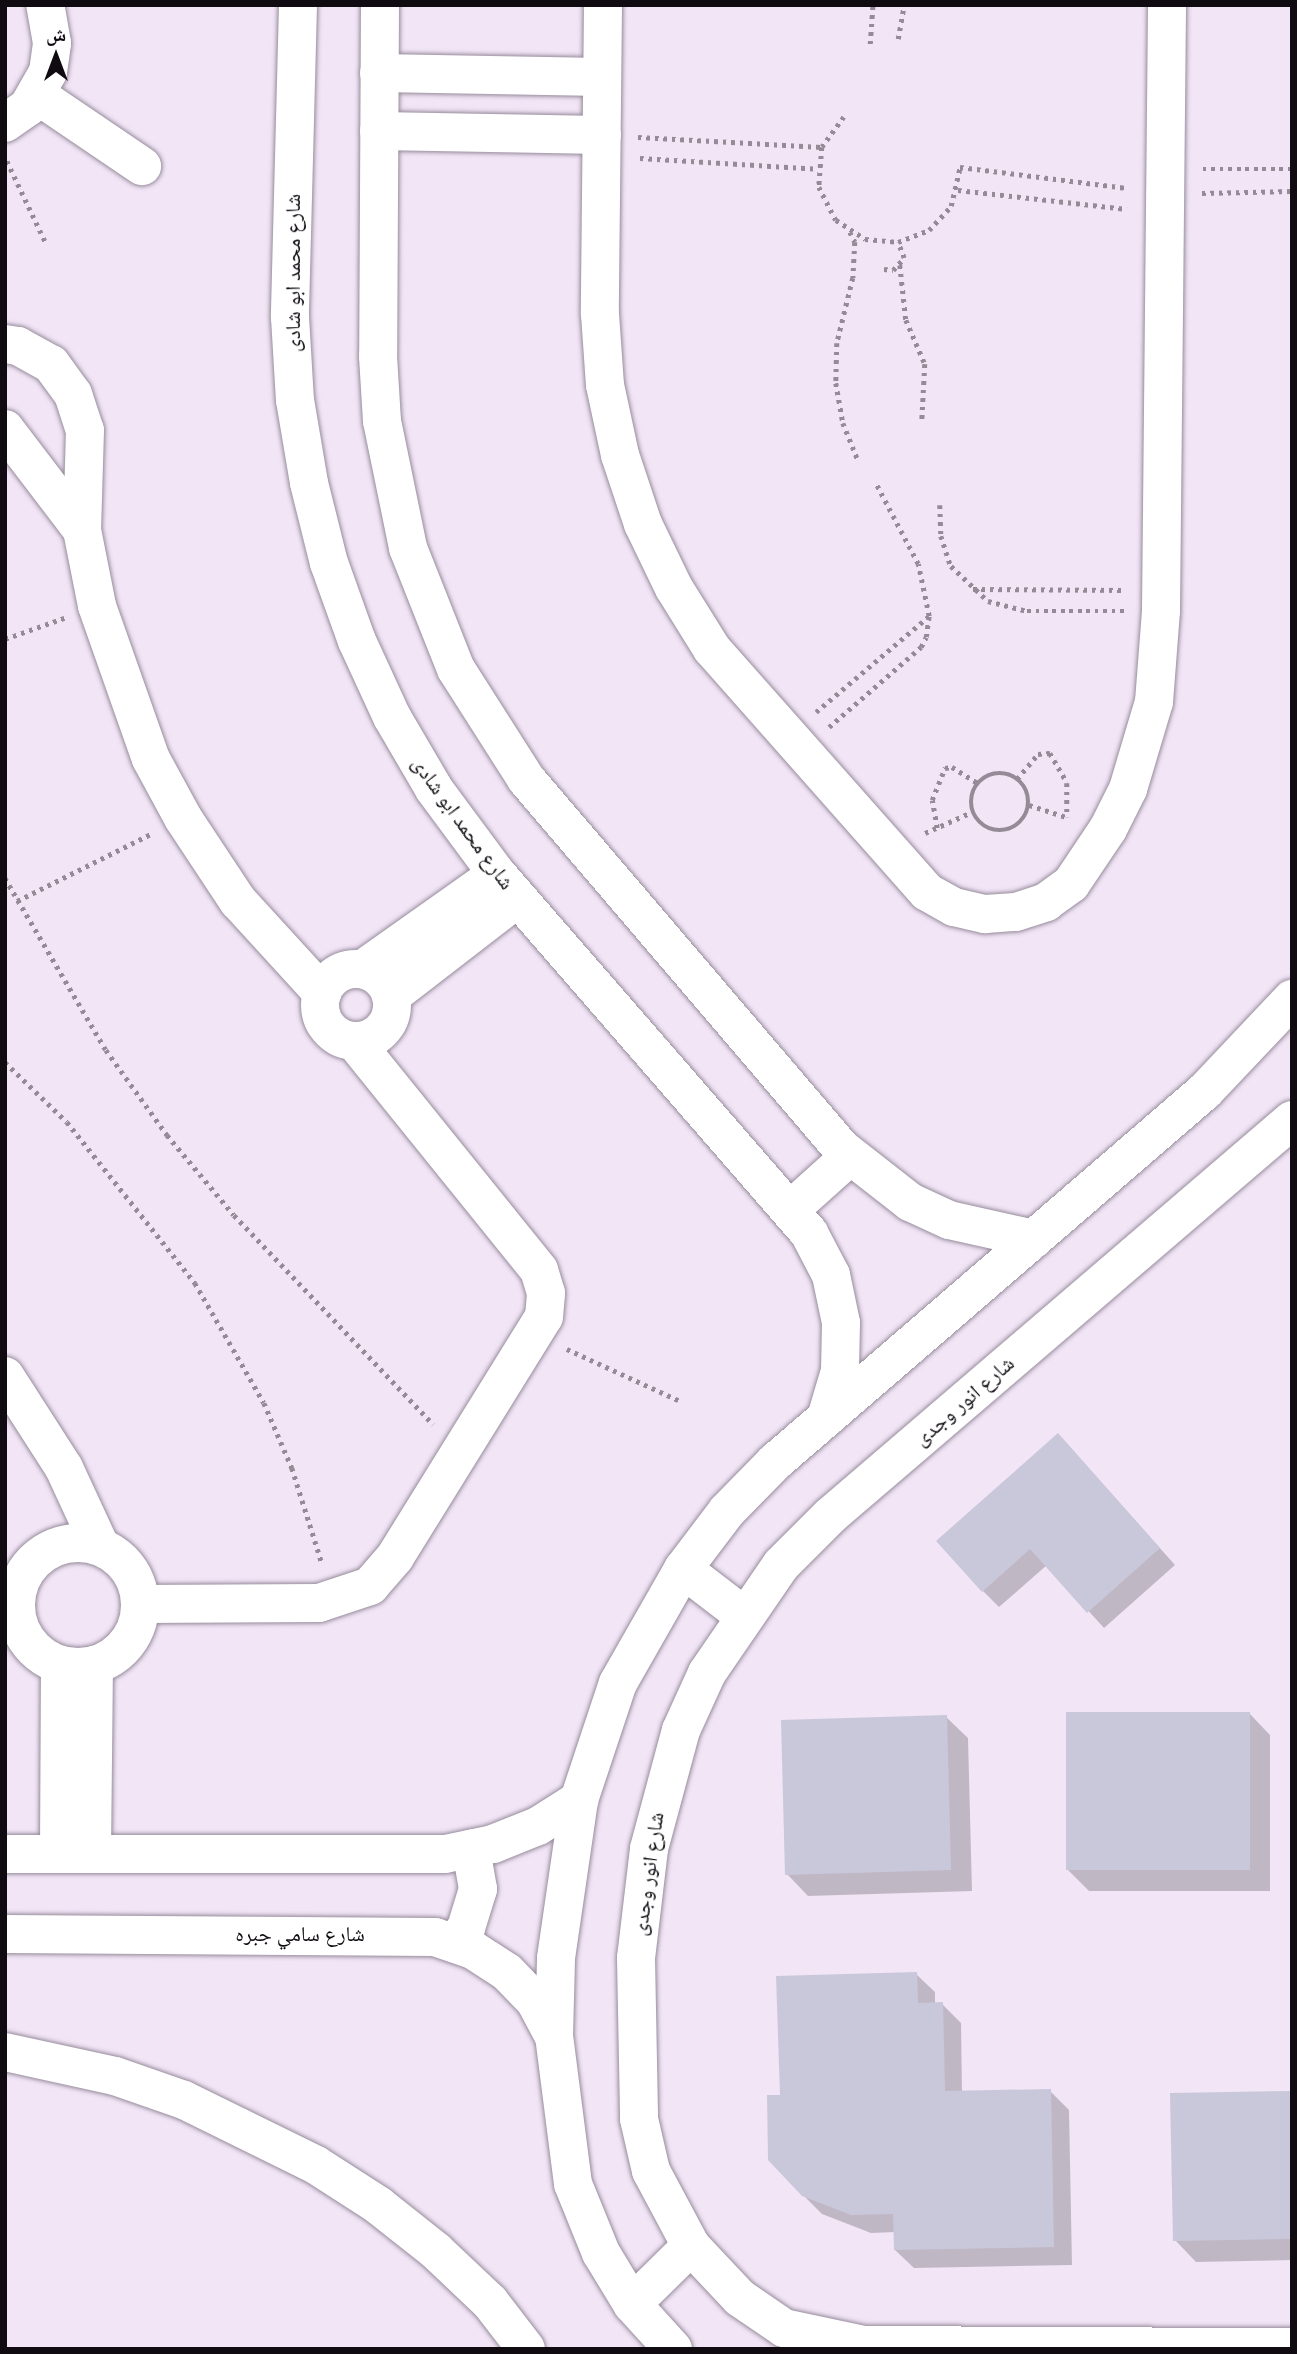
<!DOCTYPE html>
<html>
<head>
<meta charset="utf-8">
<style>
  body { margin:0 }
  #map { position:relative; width:1297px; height:2354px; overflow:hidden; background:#f1e5f6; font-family:"Fira Sans Condensed","Noto Naskh Arabic",sans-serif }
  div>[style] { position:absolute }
  .shadow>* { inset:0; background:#0003 }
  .building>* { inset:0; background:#c9c8db }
  .path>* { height:4.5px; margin-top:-2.25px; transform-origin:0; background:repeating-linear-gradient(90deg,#948b97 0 3.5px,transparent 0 8.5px) }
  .path>.ring { margin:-2.25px; padding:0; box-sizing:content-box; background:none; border:4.5px solid #948b97; border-radius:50% }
  .roads { filter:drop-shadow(0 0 2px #978c9c) drop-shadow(0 0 2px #978c9c) }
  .minor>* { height:38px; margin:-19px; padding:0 19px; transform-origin:19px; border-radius:19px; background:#fff }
  .minor>.ring { margin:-19px; padding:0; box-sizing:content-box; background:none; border:38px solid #fff; border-radius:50% }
  span { translate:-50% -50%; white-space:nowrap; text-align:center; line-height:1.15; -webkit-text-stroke:5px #fff; paint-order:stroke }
  .street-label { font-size:21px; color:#0f0b11 }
  .frame { position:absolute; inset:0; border:7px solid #0f0b11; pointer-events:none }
  .north { position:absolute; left:21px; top:21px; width:70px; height:70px; -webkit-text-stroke:5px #fff; paint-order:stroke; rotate:0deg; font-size:19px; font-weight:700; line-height:28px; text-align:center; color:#0f0b11 }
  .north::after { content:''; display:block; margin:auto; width:24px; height:32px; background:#0f0b11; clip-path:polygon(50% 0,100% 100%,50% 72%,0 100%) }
</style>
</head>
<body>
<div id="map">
  <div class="shadow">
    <div style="clip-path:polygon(1074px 1452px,1175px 1565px,1104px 1628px,1047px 1565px,999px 1607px,983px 1591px)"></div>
    <div style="clip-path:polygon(1249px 1713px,1270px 1735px,1270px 1891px,1089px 1891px,1068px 1870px)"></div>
    <div style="clip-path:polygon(946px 1717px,968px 1738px,972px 1891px,808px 1896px,787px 1874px)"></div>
    <div style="clip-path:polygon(916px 1974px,935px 1992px,935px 2004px,942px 2004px,961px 2023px,962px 2093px,1050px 2091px,1069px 2110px,1072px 2265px,914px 2268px,895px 2250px,895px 2232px,871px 2233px,822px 2214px,803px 2195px,782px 2096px)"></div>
    <div style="clip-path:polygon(1292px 2093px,1292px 2260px,1196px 2262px,1175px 2240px)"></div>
  </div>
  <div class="building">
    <div style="clip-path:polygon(1058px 1433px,1160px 1548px,1087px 1613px,1030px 1549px,982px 1592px,936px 1541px)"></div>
    <div style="clip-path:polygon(1066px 1712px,1250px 1712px,1250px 1870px,1066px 1870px)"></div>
    <div style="clip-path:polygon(947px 1715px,951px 1870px,785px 1875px,781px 1720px)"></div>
    <div style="clip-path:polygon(917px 1972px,918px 2003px,943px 2002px,945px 2091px,1051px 2089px,1054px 2247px,894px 2250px,893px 2214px,851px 2215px,802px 2196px,768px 2160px,767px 2095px,780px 2095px,776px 1976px)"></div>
    <div style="clip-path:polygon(1292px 2091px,1292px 2239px,1173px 2241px,1170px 2093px)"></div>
  </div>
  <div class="path">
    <div style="left:898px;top:39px;width:35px;rotate:-80deg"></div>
    <div style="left:870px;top:44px;width:39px;rotate:-86deg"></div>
    <div style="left:844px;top:117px;width:37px;rotate:126deg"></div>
    <div style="left:822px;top:147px;width:40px;rotate:94.3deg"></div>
    <div style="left:819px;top:187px;width:37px;rotate:63deg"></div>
    <div style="left:836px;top:220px;width:35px;rotate:33deg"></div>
    <div style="left:865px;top:239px;width:33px;rotate:5deg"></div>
    <div style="left:898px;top:242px;width:33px;rotate:-21deg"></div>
    <div style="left:929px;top:230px;width:33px;rotate:-47deg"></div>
    <div style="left:951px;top:206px;width:40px;rotate:-77deg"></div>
    <div style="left:960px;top:167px;width:168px;rotate:7.2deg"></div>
    <div style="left:638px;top:137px;width:184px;rotate:3.1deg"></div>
    <div style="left:640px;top:158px;width:178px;rotate:3.5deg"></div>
    <div style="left:7px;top:161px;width:89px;rotate:64.6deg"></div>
    <div style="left:1203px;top:169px;width:89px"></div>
    <div style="left:958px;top:190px;width:170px;rotate:6.4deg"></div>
    <div style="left:1202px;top:193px;width:90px;rotate:-1.3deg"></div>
    <div style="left:850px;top:232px;width:11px;rotate:63deg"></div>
    <div style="left:855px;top:242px;width:36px;rotate:93deg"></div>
    <div style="left:853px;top:278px;width:67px;rotate:103.8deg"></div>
    <div style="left:837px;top:343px;width:40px;rotate:91.4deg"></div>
    <div style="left:836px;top:383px;width:41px;rotate:80.1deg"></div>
    <div style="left:843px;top:423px;width:40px;rotate:68deg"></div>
    <div style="left:900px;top:265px;width:55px;rotate:83.8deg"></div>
    <div style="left:906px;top:320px;width:48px;rotate:66.6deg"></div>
    <div style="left:925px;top:364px;width:58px;rotate:93deg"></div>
    <div style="left:884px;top:269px;width:9px;rotate:6deg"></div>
    <div style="left:893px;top:270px;width:16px;rotate:-47deg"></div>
    <div style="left:904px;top:258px;width:17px;rotate:-111deg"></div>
    <div style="left:940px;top:505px;width:31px;rotate:88deg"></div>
    <div style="left:941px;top:536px;width:32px;rotate:72deg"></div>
    <div style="left:951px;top:566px;width:51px;rotate:43.4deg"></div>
    <div style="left:988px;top:601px;width:40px;rotate:14.4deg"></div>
    <div style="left:1027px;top:611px;width:98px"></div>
    <div style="left:973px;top:589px;width:152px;rotate:0.4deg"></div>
    <div style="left:5px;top:639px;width:63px;rotate:-19.6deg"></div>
    <div style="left:816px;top:712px;width:148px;rotate:-40.3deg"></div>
    <div style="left:829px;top:727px;width:122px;rotate:-41deg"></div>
    <div style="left:921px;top:647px;width:11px;rotate:-63deg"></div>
    <div style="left:926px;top:637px;width:21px;rotate:-82deg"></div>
    <div style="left:929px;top:616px;width:53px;rotate:-101.9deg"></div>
    <div style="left:918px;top:564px;width:90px;rotate:-117.7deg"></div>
    <div class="ring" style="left:971px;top:773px;width:53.5px;height:53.5px"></div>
    <div style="left:1017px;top:779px;width:33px;rotate:-50deg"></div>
    <div style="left:1038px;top:754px;width:12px;rotate:-5deg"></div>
    <div style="left:1050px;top:753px;width:34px;rotate:60deg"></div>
    <div style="left:1067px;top:783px;width:34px;rotate:90deg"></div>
    <div style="left:1029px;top:805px;width:42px;rotate:18deg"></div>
    <div style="left:937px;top:828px;width:28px;rotate:-100deg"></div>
    <div style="left:932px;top:800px;width:35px;rotate:-68deg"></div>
    <div style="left:945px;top:768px;width:7px;rotate:-8deg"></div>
    <div style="left:952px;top:767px;width:31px;rotate:32deg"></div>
    <div style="left:925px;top:833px;width:51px;rotate:-24.1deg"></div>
    <div style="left:5px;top:878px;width:199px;rotate:59.6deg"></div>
    <div style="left:106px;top:1050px;width:105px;rotate:54.3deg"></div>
    <div style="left:167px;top:1135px;width:104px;rotate:50.1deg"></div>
    <div style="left:234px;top:1215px;width:289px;rotate:46.4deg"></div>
    <div style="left:17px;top:901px;width:150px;rotate:-26.6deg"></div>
    <div style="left:5px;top:1062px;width:86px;rotate:44.1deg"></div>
    <div style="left:67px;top:1122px;width:206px;rotate:51.5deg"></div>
    <div style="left:195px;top:1283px;width:138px;rotate:60.1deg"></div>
    <div style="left:264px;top:1403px;width:71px;rotate:66.7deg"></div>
    <div style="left:292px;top:1468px;width:100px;rotate:72.5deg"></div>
    <div style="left:567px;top:1349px;width:127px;rotate:24.7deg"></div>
  </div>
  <div class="roads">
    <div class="minor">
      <div style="left:298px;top:5px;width:312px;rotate:91.5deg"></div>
      <div style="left:290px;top:317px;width:83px;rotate:86.6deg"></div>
      <div style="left:295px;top:400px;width:84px;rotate:80.4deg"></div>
      <div style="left:309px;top:483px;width:82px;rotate:76deg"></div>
      <div style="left:329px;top:563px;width:83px;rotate:70.3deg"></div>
      <div style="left:357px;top:641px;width:84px;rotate:65.3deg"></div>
      <div style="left:392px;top:717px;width:83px;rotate:59.7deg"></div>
      <div style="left:434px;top:789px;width:106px;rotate:53.5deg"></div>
      <div style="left:497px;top:874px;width:476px;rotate:49deg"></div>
      <div style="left:809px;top:1233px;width:47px;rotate:62.4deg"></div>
      <div style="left:831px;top:1275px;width:49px;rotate:78.2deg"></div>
      <div style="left:841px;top:1323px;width:48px;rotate:91.2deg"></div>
      <div style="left:840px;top:1371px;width:49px;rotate:106.6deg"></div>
      <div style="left:380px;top:5px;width:351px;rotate:90.3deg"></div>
      <div style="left:378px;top:356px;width:65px;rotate:86.5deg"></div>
      <div style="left:382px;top:421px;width:130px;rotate:78.4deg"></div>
      <div style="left:408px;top:548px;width:130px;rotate:68.4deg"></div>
      <div style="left:456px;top:669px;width:130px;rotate:57.5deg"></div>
      <div style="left:526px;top:779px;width:485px;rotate:49.5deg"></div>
      <div style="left:841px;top:1148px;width:88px;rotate:38deg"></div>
      <div style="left:910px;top:1202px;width:43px;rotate:24.8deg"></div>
      <div style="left:949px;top:1220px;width:87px;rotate:12.6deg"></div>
      <div style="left:603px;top:5px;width:309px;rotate:90.6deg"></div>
      <div style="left:600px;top:314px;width:71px;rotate:86deg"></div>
      <div style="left:605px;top:385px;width:72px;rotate:77.9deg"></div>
      <div style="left:620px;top:455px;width:73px;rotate:71.6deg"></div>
      <div style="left:643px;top:524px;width:71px;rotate:64.2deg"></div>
      <div style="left:674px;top:588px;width:72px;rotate:58.1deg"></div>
      <div style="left:712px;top:649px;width:324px;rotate:48.5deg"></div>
      <div style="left:927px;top:892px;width:31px;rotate:29deg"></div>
      <div style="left:954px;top:907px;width:32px;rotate:13deg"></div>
      <div style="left:985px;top:914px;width:31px;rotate:-4deg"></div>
      <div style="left:1016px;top:912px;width:32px;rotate:-18deg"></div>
      <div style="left:1046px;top:902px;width:31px;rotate:-36deg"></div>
      <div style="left:1071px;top:884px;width:66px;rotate:-56.1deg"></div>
      <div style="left:1108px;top:829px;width:45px;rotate:-63.4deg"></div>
      <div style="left:1128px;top:789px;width:91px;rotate:-73.4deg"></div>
      <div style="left:1154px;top:702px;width:91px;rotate:-85.6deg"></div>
      <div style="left:1161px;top:611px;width:606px;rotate:-89.43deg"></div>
      <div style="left:379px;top:73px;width:223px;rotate:1deg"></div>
      <div style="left:37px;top:95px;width:127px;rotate:34.1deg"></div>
      <div style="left:5px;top:123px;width:28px;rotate:-35deg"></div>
      <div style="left:28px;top:107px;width:40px;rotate:-60.3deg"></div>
      <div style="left:48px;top:72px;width:29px;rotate:-82deg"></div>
      <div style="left:52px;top:43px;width:39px;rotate:-100deg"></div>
      <div style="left:379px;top:131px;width:223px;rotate:1deg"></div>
      <div style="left:5px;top:344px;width:13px;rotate:9deg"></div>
      <div style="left:18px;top:346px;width:38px;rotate:29deg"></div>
      <div style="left:51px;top:364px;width:37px;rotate:54deg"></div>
      <div style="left:73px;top:394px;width:38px;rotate:72deg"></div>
      <div style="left:85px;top:430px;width:100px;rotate:91.7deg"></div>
      <div style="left:82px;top:530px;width:77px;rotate:78.8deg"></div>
      <div style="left:97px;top:606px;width:162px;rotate:70.6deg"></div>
      <div style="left:151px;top:759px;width:67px;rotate:61.5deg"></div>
      <div style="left:183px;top:818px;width:100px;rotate:56.5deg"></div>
      <div style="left:238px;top:901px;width:125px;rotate:47.6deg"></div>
      <div style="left:5px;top:429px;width:127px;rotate:52.7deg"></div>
      <div style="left:363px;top:969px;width:164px;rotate:-35.3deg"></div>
      <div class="ring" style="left:320px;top:969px;width:34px;height:34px"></div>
      <div style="left:391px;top:996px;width:160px;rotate:-37.7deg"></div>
      <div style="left:1292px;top:1120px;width:608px;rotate:139.4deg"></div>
      <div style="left:830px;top:1516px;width:69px;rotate:135deg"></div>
      <div style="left:781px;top:1565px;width:131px;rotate:124.4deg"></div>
      <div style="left:707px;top:1673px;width:63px;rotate:114.5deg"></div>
      <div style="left:681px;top:1730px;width:123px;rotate:105.1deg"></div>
      <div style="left:649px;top:1849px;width:110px;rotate:96.8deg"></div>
      <div style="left:636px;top:1958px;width:161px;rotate:88.9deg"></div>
      <div style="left:639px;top:2119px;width:53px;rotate:77deg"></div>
      <div style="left:651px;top:2171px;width:85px;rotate:61.9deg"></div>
      <div style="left:691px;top:2246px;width:71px;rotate:46.7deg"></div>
      <div style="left:740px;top:2298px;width:53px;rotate:34.3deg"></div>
      <div style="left:784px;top:2328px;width:82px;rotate:12deg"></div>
      <div style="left:864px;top:2345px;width:428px;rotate:0.3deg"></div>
      <div style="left:790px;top:1210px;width:81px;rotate:-42deg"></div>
      <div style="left:5px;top:1376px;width:109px;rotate:57.3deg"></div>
      <div style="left:64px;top:1468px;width:86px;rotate:65.2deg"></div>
      <div class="ring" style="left:16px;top:1543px;width:86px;height:86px"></div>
      <div style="left:683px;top:1569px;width:76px;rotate:37.5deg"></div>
      <div style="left:141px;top:1604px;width:178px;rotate:-0.3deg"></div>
      <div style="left:319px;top:1603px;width:54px;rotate:-18.4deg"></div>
      <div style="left:370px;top:1586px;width:38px;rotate:-49deg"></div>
      <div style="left:395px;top:1557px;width:282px;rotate:-58.2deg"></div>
      <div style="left:544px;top:1317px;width:24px;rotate:-85deg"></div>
      <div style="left:546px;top:1293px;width:24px;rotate:-107deg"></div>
      <div style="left:539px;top:1270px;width:294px;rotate:-128.9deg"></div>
      <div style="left:5px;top:1854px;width:440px"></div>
      <div style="left:445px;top:1854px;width:49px;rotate:-11.8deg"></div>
      <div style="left:493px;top:1844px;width:48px;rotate:-21.8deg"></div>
      <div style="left:538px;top:1826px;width:49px;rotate:-32.4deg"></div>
      <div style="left:59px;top:1854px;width:189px;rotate:-89.7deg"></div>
      <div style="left:92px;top:1854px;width:189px;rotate:-89.4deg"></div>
      <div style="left:5px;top:1934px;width:430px;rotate:0.4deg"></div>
      <div style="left:435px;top:1937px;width:40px;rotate:18.9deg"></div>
      <div style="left:473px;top:1950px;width:40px;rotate:32.9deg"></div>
      <div style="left:507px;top:1972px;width:40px;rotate:46deg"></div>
      <div style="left:535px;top:2001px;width:40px;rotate:62deg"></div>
      <div style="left:454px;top:1943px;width:19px;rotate:-51deg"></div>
      <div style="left:466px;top:1928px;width:41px;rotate:-72.9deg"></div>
      <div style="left:478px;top:1889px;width:41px;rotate:-99.9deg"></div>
      <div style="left:5px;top:2052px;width:113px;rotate:12.3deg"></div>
      <div style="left:115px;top:2076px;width:73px;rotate:19.2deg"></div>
      <div style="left:184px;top:2100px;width:147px;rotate:26.2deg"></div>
      <div style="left:316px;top:2165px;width:74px;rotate:32.8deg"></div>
      <div style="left:378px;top:2205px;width:74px;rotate:38.4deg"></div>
      <div style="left:436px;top:2251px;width:74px;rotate:43.4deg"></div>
      <div style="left:490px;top:2302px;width:59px;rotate:52.5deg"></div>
      <div style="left:632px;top:2304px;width:83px;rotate:-44.5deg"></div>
      <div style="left:673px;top:2349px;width:61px;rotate:-132.3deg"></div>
      <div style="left:632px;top:2304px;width:60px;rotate:-121.3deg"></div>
      <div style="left:601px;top:2253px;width:74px;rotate:-112.1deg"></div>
      <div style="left:573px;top:2184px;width:149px;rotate:-97.3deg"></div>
      <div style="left:554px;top:2036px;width:78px;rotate:-88.5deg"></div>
      <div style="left:556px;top:1958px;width:160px;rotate:-81.7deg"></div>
      <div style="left:579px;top:1800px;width:123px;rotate:-71.6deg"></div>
      <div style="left:618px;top:1683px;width:131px;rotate:-60.3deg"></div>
      <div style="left:683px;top:1569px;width:73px;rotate:-52.8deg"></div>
      <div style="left:727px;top:1511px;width:69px;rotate:-45.6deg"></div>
      <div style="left:775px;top:1462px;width:568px;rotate:-40.79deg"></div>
      <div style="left:1205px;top:1091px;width:127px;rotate:-46.6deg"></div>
    </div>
  </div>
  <div class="street-label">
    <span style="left:293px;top:273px;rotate:-90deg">شارع محمد ابو شادى</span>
    <span style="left:463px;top:823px;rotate:54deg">شارع محمد ابو شادى</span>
    <span style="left:964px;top:1401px;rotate:-41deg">شارع انور وجدى</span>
    <span style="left:648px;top:1874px;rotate:-82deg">شارع انور وجدى</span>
    <span style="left:300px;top:1934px">شارع سامي جبره</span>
  </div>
  <div class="frame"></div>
  <div class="north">ش</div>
</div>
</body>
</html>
